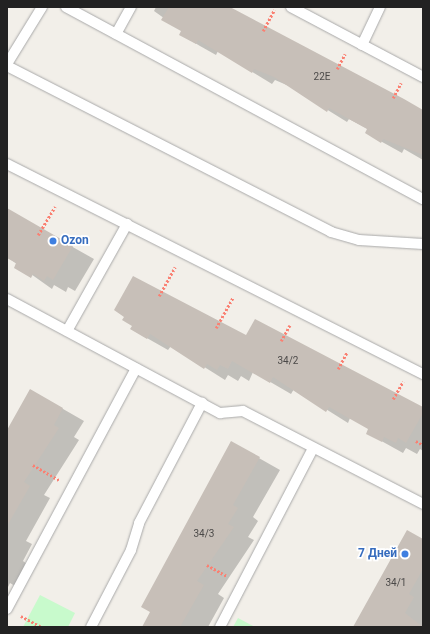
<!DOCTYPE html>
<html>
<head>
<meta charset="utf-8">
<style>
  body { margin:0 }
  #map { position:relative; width:430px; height:634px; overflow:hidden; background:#f2efe9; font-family:Roboto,sans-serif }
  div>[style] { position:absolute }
  .park>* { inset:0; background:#c8facc }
  .shadow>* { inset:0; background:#0003 }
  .building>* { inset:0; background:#c7bfb8 }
  .path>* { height:2.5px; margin-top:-1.25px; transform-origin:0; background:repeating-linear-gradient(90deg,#fa8072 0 2px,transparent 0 4px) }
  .roads { filter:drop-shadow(0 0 1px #a9a9a9) drop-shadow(0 0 1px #a9a9a9) }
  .lane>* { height:10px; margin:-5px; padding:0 5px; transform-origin:5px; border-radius:5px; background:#fff }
  .dots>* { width:11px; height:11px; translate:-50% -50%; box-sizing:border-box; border:2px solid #fff; border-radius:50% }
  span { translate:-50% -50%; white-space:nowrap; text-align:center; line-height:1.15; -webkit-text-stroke:3.5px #fff; paint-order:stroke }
  .number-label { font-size:10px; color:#4b4948 }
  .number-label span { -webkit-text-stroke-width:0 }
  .shop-label { font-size:12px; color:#366cbe; font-weight:700 }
  .left { translate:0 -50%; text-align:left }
  .right { translate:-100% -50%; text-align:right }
  .frame { position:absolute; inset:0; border:8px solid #222; pointer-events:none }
</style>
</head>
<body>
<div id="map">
  <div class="park">
    <div style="clip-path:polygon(40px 595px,75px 613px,68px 627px,23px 627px)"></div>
    <div style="clip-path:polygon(238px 618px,255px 627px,233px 627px)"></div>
  </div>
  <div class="shadow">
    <div style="clip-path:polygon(156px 7px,228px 7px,423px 111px,423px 160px,404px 149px,402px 153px,366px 133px,368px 129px,349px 119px,347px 122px,289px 86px,275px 80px,272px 84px,218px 51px,216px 55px,200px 46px,180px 34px,182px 31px,154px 11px)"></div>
    <div style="clip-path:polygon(7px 210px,94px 259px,75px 291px,68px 287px,66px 292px,54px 285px,52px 289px,7px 257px)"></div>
    <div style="clip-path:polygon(131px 329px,246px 337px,423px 408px,423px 451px,420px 449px,417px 454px,406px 448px,403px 453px,367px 433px,370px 429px,350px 418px,348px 423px,294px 389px,291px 394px,253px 372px,249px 381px,241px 376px,238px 381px,228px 375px,225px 380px,171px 346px,168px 350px)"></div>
    <div style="clip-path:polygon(30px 390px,84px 421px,74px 437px,79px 440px,44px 495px,50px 498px,26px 541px,32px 544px,23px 561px,27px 564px,15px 586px,10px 583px,7px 589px,7px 434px)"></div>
    <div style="clip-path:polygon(231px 442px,280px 470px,253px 517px,258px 521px,248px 537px,254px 540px,218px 594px,224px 598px,208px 627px,145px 627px)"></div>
    <div style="clip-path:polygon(423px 540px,423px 627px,355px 627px)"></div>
  </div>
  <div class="building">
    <div style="clip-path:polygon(169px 7px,230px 7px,404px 99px,423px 110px,423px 155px,383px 139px,381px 143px,365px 133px,367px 129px,329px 108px,327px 112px,274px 77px,254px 69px,252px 73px,198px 40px,196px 44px,179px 35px,181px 31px,161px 20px)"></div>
    <div style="clip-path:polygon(7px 208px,73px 246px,53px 280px,47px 276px,44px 281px,33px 274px,31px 278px,14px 268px,16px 263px,7px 258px)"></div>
    <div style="clip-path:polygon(133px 276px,246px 335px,255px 319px,423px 407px,423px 413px,406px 443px,398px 438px,396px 443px,384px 437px,382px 442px,366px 434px,368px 429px,329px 407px,326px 412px,273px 377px,270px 383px,232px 361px,228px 369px,220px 365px,217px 370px,207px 364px,204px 369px,150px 334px,147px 339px,130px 329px,132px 326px,122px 320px,124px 317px,114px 310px)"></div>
    <div style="clip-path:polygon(30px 389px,63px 408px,54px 425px,59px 428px,24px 482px,30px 486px,7px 526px,7px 430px)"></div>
    <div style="clip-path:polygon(231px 441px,260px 457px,233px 505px,238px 508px,228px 524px,234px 527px,197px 581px,204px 585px,180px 627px,142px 627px,150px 612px,141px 607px)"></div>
    <div style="clip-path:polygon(407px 530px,423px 539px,423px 569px,409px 594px,414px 597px,405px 613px,423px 627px,353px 627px)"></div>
  </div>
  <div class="path">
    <div style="left:263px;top:31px;width:24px;rotate:-62deg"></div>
    <div style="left:337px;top:69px;width:17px;rotate:-62deg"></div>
    <div style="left:393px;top:98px;width:17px;rotate:-62deg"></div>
    <div style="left:38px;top:235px;width:33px;rotate:-59deg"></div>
    <div style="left:159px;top:296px;width:33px;rotate:-61deg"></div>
    <div style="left:216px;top:328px;width:35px;rotate:-61deg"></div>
    <div style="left:281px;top:341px;width:18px;rotate:-61deg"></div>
    <div style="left:338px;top:369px;width:19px;rotate:-62deg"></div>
    <div style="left:393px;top:399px;width:20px;rotate:-60deg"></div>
    <div style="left:416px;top:441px;width:8px;rotate:30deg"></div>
    <div style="left:33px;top:465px;width:30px;rotate:30deg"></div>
    <div style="left:207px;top:565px;width:23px;rotate:29deg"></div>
    <div style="left:21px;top:616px;width:24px;rotate:28deg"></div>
  </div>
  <div class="roads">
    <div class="lane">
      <div style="left:66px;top:7px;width:405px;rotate:28.3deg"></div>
      <div style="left:291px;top:7px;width:149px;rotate:27.9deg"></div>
      <div style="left:116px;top:34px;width:31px;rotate:-61deg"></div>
      <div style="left:362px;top:45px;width:42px;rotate:-64.7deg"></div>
      <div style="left:7px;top:64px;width:67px;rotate:-58.4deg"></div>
      <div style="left:7px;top:66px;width:364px;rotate:27.1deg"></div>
      <div style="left:331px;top:232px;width:29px;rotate:16deg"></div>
      <div style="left:359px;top:240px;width:64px;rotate:3.6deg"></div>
      <div style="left:7px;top:164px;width:466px;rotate:26.8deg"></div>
      <div style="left:7px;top:299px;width:242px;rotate:28.2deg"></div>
      <div style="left:220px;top:413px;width:23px;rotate:-5deg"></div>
      <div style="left:243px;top:411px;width:203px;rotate:27.3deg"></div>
      <div style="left:67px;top:331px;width:123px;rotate:-60.7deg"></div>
      <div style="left:7px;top:609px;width:273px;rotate:-61.8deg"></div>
      <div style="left:91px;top:627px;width:87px;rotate:-62.5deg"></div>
      <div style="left:131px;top:550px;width:28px;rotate:-73deg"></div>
      <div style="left:139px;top:523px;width:136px;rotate:-62.3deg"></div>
      <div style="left:220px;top:627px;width:202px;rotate:-62.5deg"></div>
    </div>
  </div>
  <div class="dots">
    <div style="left:53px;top:241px;background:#3f7fe0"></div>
    <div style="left:405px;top:554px;background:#3f7fe0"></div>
  </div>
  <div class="number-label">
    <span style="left:322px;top:77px">22Е</span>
    <span style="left:288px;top:361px">34/2</span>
    <span style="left:204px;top:534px">34/3</span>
    <span style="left:396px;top:583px">34/1</span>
  </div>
  <div class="shop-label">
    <span class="left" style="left:61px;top:241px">Ozon</span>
    <span class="right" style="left:397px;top:554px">7 Дней</span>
  </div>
  <div class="frame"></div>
</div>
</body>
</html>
